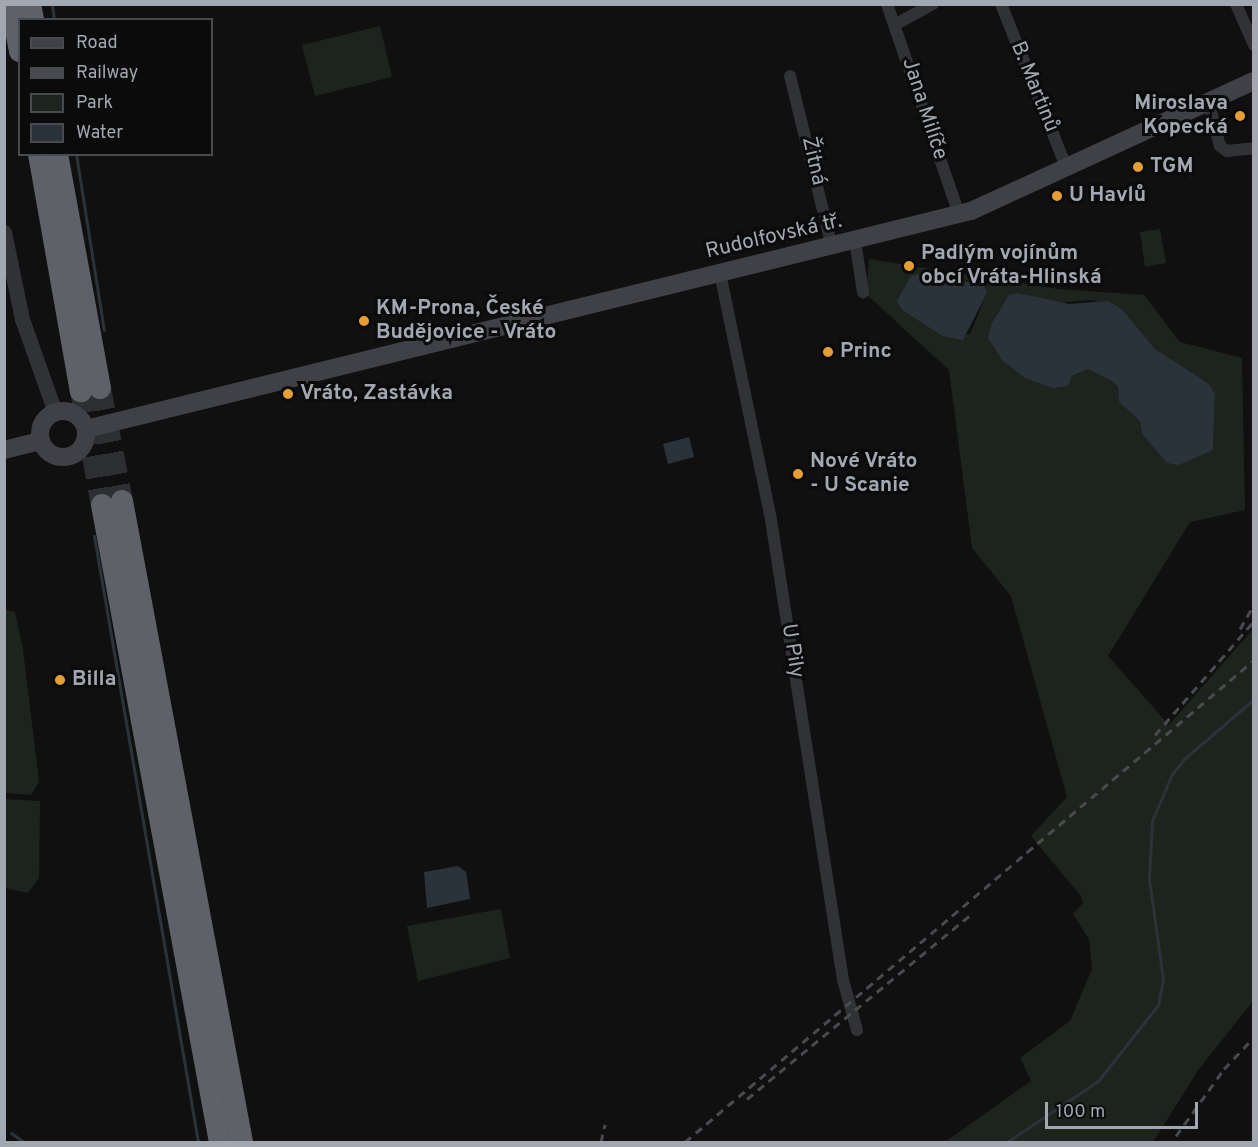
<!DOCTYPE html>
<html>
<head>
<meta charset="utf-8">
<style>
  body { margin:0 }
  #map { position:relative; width:1258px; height:1147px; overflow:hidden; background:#101011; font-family:Overpass,sans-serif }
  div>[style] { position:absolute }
  .green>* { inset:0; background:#1d241d }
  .water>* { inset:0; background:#2a3339 }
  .stream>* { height:3px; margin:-1.5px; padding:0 1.5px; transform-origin:1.5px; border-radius:1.5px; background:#2a3339 }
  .motorway-tunnel>* { height:22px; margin-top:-11px; transform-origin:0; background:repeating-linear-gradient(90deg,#2d2e31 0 22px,transparent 0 33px) }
  .minor>* { height:12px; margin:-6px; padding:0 6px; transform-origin:6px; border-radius:6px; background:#313236 }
  .tertiary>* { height:15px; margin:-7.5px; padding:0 7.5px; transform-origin:7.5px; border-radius:7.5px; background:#313236 }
  .secondary>* { height:18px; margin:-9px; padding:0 9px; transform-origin:9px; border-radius:9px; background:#3f4146 }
  .secondary>.ring { margin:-9px; padding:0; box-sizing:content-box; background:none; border:18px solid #3f4146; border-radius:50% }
  .motorway>* { height:22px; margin:-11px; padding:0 11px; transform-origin:11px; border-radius:11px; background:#5e6167 }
  .rail>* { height:3px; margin-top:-1.5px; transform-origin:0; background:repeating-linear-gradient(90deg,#484a4f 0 8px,transparent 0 14px) }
  .dots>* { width:16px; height:16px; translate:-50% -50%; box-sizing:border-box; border:3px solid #0b0b0c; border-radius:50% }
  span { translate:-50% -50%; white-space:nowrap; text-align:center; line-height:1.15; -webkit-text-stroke:6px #0b0b0c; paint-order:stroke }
  .street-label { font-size:21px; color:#a2a8b1 }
  .poi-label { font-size:21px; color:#a2a8b1; font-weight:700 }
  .right { translate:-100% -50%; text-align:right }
  .left { translate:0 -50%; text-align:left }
  .frame { position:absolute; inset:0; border:6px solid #a2a8b1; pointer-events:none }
  .legend { position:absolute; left:18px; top:18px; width:195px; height:138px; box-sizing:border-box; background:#0b0b0c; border:2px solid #474a4e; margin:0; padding:8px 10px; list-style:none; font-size:18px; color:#a2a8b1 }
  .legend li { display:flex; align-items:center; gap:12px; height:30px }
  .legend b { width:30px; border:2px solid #474a4e }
  .scale { position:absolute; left:1045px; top:1102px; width:153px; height:27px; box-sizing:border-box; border:3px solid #a2a8b1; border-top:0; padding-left:8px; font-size:18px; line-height:21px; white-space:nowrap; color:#a2a8b1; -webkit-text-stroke:4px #0b0b0c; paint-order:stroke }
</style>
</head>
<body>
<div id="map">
  <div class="green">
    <div style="clip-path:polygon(380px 26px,392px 77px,315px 96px,302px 45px)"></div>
    <div style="clip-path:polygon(1160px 229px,1166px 263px,1145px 267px,1140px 232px)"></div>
    <div style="clip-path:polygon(evenodd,869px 259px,1058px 289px,1144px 295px,1180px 342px,1242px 358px,1245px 510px,1190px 522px,1108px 656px,1169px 725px,1253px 629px,1253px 1001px,1199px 1069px,1153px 1142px,945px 1142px,1031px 1081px,1020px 1058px,1070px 1021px,1092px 969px,1089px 939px,1073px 914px,1083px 903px,1081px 896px,1031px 836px,1067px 797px,1011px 596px,972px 548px,949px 370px,866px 294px,869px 259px,984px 286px,987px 293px,970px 334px,942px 336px,902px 310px,984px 286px,869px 259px,1018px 293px,1055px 303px,1091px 300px,1122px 309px,1155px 349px,1209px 385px,1215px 394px,1213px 450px,1167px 463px,1142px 434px,1140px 421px,1119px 402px,1118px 387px,1112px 381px,1088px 369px,1072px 376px,1018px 293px)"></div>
    <div style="clip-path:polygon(4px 609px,15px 612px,23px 649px,39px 782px,31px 795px,5px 793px)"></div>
    <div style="clip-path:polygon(5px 799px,40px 801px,39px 878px,28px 893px,5px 888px)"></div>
    <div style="clip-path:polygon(501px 909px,510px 958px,418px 981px,407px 926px)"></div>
  </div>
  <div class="water">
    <div style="clip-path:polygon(919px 274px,984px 285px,987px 293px,963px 340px,942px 336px,902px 310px,897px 301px,911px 276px)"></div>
    <div style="clip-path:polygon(1018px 293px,1069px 304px,1108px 301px,1122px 309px,1155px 349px,1209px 384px,1215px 394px,1213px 450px,1179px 465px,1167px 463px,1142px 434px,1140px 421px,1119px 402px,1118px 387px,1112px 381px,1088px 369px,1072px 376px,1068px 386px,1053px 388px,1025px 378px,1003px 361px,988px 338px,991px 325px,1009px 295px)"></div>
    <div style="clip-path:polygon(689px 437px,694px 457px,668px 464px,663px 444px)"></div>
    <div style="clip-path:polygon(458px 866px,466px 872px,470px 899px,427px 908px,424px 872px)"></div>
  </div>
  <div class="stream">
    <div style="left:52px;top:4px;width:16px;rotate:83deg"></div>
    <div style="left:76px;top:154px;width:178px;rotate:81deg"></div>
    <div style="left:94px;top:536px;width:615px;rotate:80.26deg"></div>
    <div style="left:11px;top:1133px;width:16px;rotate:35deg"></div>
    <div style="left:1007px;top:1142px;width:110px;rotate:-33.8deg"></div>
    <div style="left:1098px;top:1081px;width:97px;rotate:-51.7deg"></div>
    <div style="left:1158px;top:1005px;width:26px;rotate:-79deg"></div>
    <div style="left:1163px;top:979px;width:101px;rotate:-98deg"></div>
    <div style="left:1149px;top:879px;width:58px;rotate:-87deg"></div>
    <div style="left:1152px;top:821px;width:51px;rotate:-66.9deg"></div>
    <div style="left:1172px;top:774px;width:19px;rotate:-51deg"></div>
    <div style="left:1184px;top:759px;width:92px;rotate:-40.6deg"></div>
  </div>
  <div class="motorway-tunnel">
    <div style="left:100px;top:388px;width:115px;rotate:79deg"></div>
    <div style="left:81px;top:391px;width:116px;rotate:79.6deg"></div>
  </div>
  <div class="minor">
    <div style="left:887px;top:4px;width:222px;rotate:71.1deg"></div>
    <div style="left:1001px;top:4px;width:178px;rotate:68.2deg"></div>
    <div style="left:1236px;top:4px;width:45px;rotate:66.3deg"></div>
    <div style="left:896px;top:24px;width:42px;rotate:-28.4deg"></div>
    <div style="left:790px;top:76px;width:176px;rotate:76.2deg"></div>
    <div style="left:1209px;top:103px;width:44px;rotate:75.7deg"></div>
    <div style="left:1220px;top:146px;width:9px;rotate:36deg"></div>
    <div style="left:1227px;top:151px;width:27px;rotate:-6deg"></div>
    <div style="left:855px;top:241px;width:52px;rotate:81.1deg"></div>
    <div style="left:720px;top:273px;width:252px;rotate:78.3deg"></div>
    <div style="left:771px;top:520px;width:466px;rotate:81.1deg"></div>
    <div style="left:843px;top:980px;width:52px;rotate:74.4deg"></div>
  </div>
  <div class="tertiary">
    <div style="left:4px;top:232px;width:89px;rotate:78.3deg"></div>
    <div style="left:22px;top:319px;width:99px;rotate:70.5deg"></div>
  </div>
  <div class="secondary">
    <div class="ring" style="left:40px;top:411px;width:28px;height:28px"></div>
    <div style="left:86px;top:429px;width:911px;rotate:-13.84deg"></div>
    <div style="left:971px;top:211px;width:311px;rotate:-24.7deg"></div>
    <div style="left:4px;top:450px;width:38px;rotate:-14deg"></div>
  </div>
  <div class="motorway">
    <div style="left:11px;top:4px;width:48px;rotate:79.2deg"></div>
    <div style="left:30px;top:4px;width:16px;rotate:79deg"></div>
    <div style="left:39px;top:154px;width:241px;rotate:80deg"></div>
    <div style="left:57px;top:154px;width:238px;rotate:79.6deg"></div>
    <div style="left:122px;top:501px;width:652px;rotate:79.4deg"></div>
    <div style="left:102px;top:505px;width:648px;rotate:79.51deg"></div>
  </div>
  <div class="rail">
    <div style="left:1240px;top:629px;width:28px;rotate:-60deg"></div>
    <div style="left:1155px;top:735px;width:151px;rotate:-49deg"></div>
    <div style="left:747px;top:1099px;width:288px;rotate:-39.5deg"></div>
    <div style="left:1176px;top:1136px;width:82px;rotate:-54.4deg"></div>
    <div style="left:1224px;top:1069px;width:44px;rotate:-46.8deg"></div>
    <div style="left:601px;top:1142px;width:18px;rotate:-77deg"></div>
    <div style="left:685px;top:1142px;width:746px;rotate:-40.27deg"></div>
  </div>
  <div class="dots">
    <div style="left:1240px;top:116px;background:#e59e34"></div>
    <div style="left:1138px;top:167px;background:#e59e34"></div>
    <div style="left:1057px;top:196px;background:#e59e34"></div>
    <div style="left:909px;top:266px;background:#e59e34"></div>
    <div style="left:364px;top:321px;background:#e59e34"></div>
    <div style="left:828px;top:352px;background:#e59e34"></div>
    <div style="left:288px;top:394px;background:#e59e34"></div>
    <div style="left:798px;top:474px;background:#e59e34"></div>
    <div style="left:60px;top:680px;background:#e59e34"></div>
  </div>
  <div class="street-label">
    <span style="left:1034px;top:87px;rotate:68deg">B. Martinů</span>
    <span style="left:924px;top:109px;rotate:72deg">Jana Milíče</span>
    <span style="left:813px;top:161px;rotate:77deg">Žitná</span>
    <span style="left:774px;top:237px;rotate:-13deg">Rudolfovská tř.</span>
    <span style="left:792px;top:651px;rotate:81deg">U Pily</span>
  </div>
  <div class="poi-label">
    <span class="right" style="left:1228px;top:116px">Miroslava<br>Kopecká</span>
    <span class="left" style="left:1150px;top:167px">TGM</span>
    <span class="left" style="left:1069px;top:196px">U Havlů</span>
    <span class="left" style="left:921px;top:266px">Padlým vojínům<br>obcí Vráta-Hlinská</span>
    <span class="left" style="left:376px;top:321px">KM-Prona, České<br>Budějovice - Vráto</span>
    <span class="left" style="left:840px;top:352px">Princ</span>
    <span class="left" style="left:300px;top:394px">Vráto, Zastávka</span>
    <span class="left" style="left:810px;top:474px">Nové Vráto<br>- U Scanie</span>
    <span class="left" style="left:72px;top:680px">Billa</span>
  </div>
  <div class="frame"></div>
  <ul class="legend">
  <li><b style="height:8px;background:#3f4146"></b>Road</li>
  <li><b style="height:8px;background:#484a4f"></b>Railway</li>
  <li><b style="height:16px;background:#1d241d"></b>Park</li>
  <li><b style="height:16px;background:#2a3339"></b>Water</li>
  </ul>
  <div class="scale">100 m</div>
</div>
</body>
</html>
